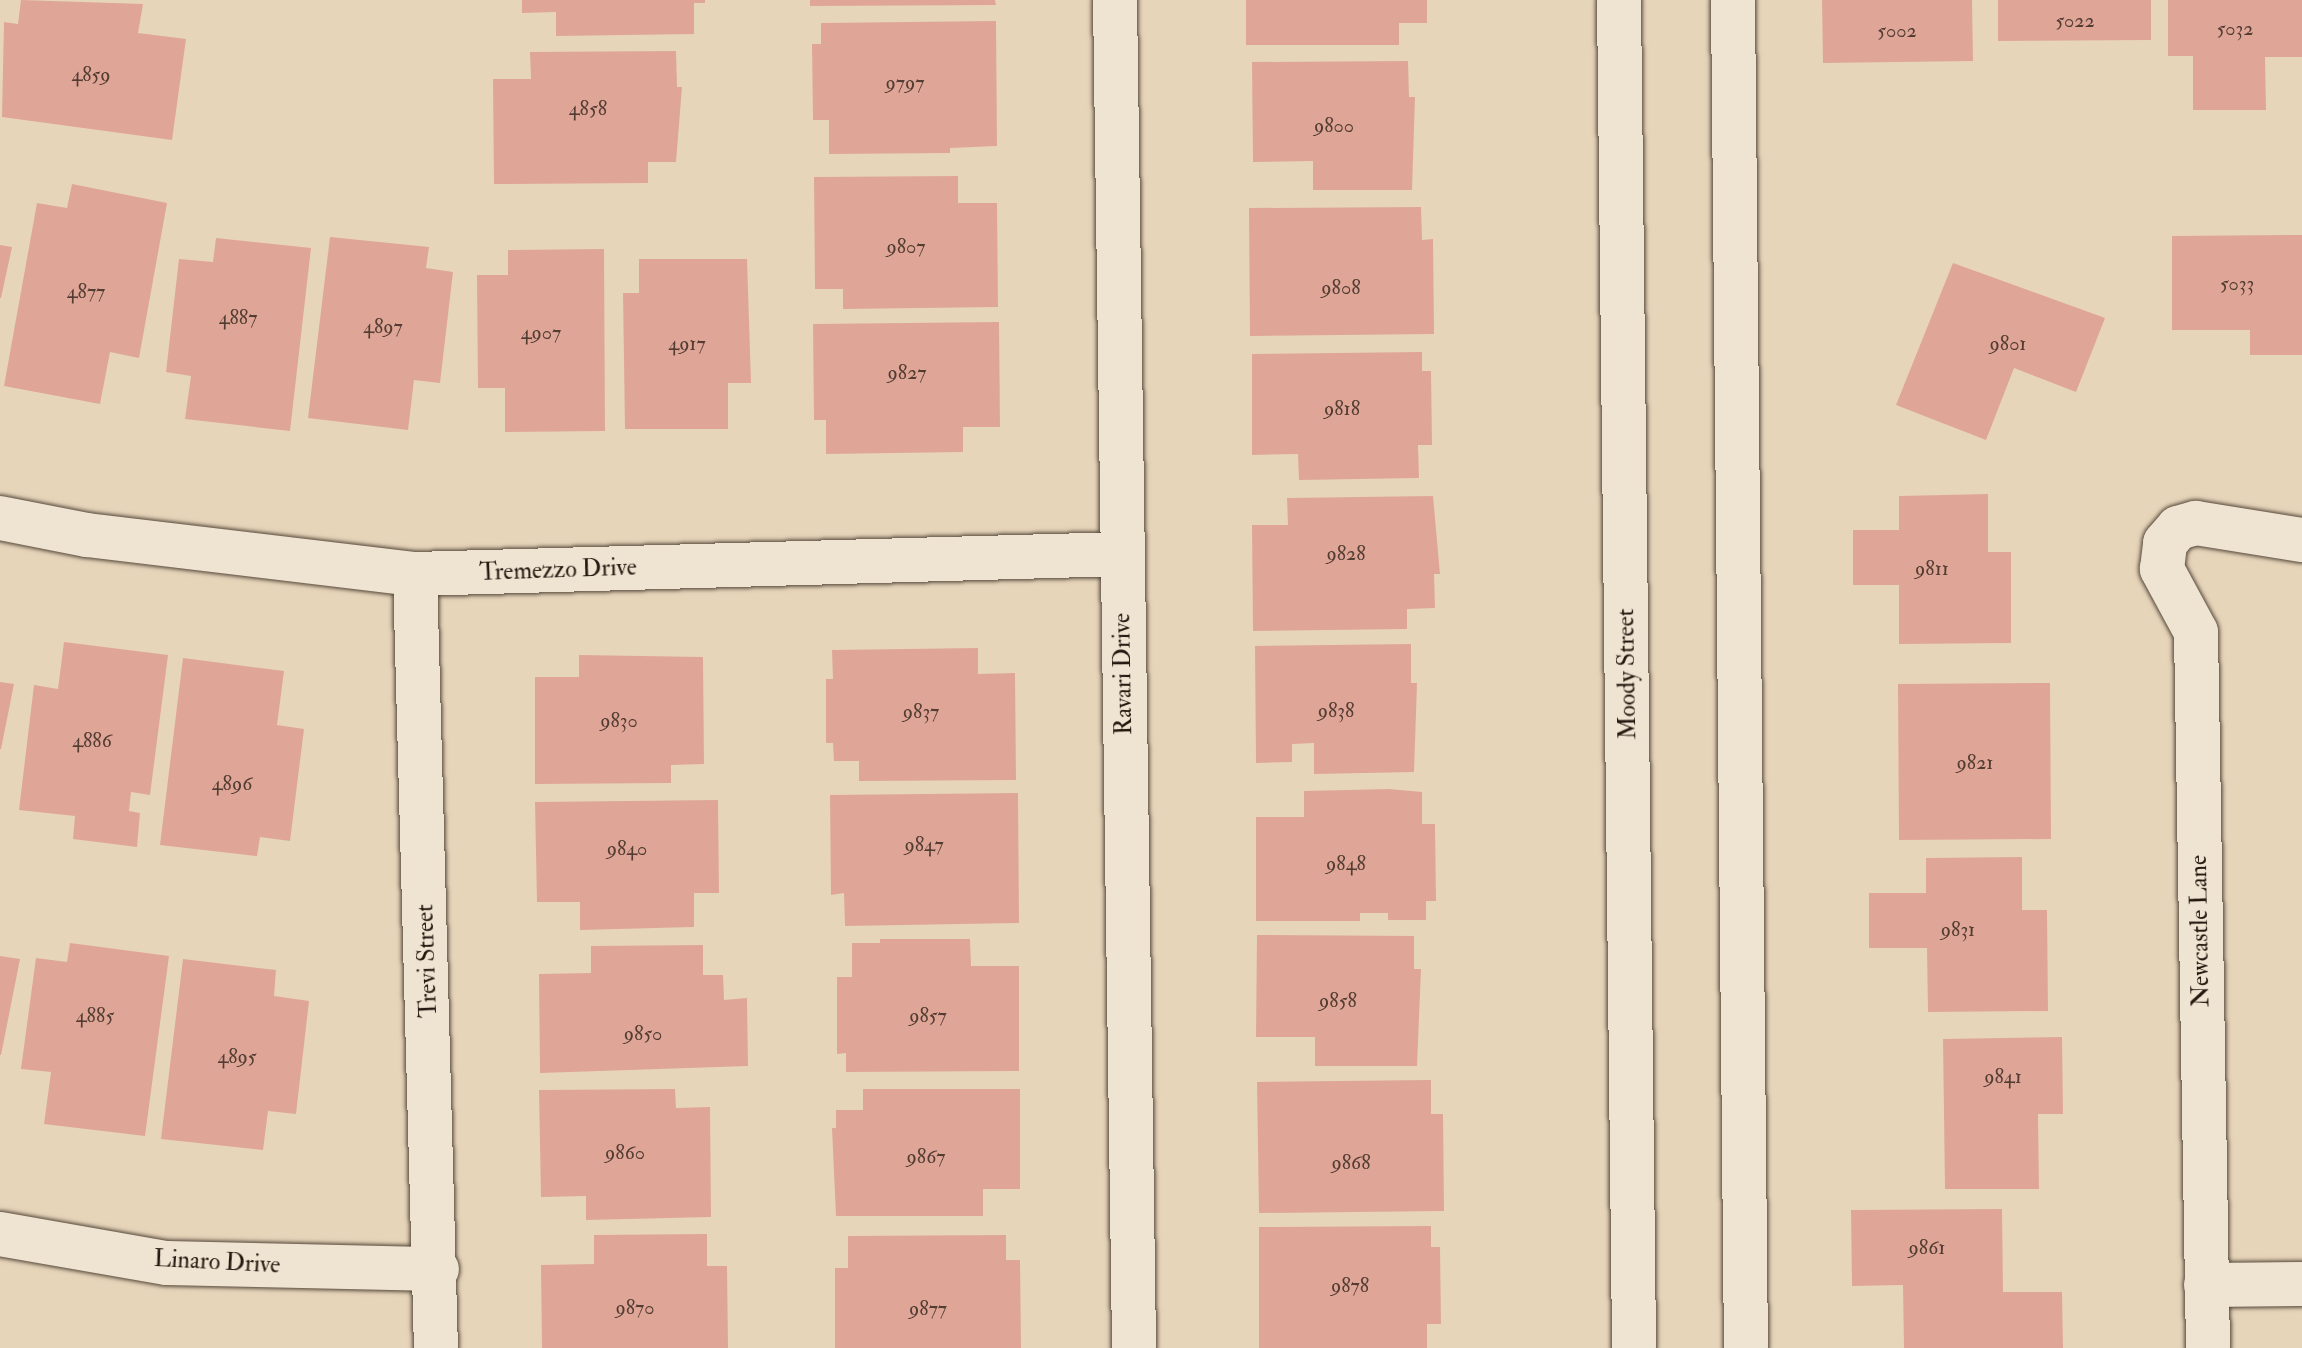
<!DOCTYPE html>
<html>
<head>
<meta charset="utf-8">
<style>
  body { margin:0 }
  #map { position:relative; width:2302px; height:1348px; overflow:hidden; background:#e7d5ba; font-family:"IM FELL Double Pica",serif }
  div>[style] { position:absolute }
  .building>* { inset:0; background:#dfa698 }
  .roads { filter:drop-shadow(0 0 2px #55483a) drop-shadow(0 0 2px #55483a) }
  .street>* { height:44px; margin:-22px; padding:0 22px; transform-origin:22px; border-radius:22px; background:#efe4d2 }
  .secondary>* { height:44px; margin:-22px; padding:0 22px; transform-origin:22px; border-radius:22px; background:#efe4d2 }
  span { translate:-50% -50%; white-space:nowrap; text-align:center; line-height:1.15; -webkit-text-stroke:8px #efe4d2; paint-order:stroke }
  .number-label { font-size:20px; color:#533c32 }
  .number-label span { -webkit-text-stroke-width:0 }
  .street-label { font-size:24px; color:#241910 }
</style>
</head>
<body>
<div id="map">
  <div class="building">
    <div style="clip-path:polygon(21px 0,143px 4px,138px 33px,186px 39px,172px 140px,2px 117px,4px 22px,18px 24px)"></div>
    <div style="clip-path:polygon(522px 0,705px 0,705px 3px,694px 3px,694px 34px,556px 36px,556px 12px,522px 13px)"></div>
    <div style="clip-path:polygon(810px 0,995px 0,996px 5px,810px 6px)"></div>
    <div style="clip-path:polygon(1246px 0,1427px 0,1427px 23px,1399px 23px,1399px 45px,1246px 45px)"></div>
    <div style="clip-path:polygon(1822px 0,1972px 0,1973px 61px,1823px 63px)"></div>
    <div style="clip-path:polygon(1998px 0,2151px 0,2151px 40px,1998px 41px)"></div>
    <div style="clip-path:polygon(2168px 0,2302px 0,2302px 57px,2265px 57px,2266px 110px,2193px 110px,2193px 56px,2168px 56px)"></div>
    <div style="clip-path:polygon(996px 21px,997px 146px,950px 148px,950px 153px,829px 154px,829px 120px,813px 120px,812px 44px,821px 44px,821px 23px)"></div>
    <div style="clip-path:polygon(676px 51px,677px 87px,682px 87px,676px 162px,648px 162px,648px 183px,494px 184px,493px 79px,531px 79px,530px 52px)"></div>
    <div style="clip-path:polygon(1408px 61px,1409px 97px,1415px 97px,1412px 190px,1313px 190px,1313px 161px,1253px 162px,1252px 62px)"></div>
    <div style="clip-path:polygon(958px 176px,958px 203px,997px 203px,998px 307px,843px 309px,843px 289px,815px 289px,814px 177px)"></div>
    <div style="clip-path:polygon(72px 184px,167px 203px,139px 358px,110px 352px,100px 404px,4px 386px,37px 203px,67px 208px)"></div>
    <div style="clip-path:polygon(1421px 207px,1422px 240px,1433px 239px,1434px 334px,1250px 336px,1249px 208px)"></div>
    <div style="clip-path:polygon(2302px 235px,2302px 355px,2250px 355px,2250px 330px,2172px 330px,2172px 236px)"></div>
    <div style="clip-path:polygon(330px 237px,429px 247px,426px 268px,453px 272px,440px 383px,414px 380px,408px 430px,308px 418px)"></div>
    <div style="clip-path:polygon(216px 238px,311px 248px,290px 431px,185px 419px,191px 376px,166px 372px,179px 259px,213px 262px)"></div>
    <div style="clip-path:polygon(0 245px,12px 247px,1px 298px,0 298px)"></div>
    <div style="clip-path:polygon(604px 249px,605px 431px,505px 432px,505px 388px,478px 388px,477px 275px,508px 275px,508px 250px)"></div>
    <div style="clip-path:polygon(639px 259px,747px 259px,751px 383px,728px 383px,728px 429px,625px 429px,623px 293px,639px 293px)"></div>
    <div style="clip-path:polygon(1953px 263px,2105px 318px,2076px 392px,2014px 368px,1986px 440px,1896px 405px)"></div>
    <div style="clip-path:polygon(999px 322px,1000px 427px,963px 427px,963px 452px,826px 454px,826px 420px,814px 420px,813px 324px)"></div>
    <div style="clip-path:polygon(1422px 352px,1422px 371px,1431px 371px,1432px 445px,1418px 445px,1419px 478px,1299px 480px,1298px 454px,1252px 455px,1252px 354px)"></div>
    <div style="clip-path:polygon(1988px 494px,1988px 552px,2011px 552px,2011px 643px,1899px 644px,1899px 585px,1853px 585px,1853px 530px,1899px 530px,1899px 496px)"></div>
    <div style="clip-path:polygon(1433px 496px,1440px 574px,1434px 574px,1435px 608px,1407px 609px,1407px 629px,1253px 631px,1252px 525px,1288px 525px,1287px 498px)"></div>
    <div style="clip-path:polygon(64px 642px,168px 655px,150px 795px,131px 792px,129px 811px,140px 813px,137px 847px,73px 839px,75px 816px,19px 810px,34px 685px,58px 689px)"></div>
    <div style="clip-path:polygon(1411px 644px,1411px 683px,1417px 683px,1414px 772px,1314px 774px,1314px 743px,1292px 744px,1292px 762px,1256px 763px,1255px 646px)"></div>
    <div style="clip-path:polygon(978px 648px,978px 674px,1015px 673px,1016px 780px,859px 781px,859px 761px,834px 761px,833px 743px,826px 743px,826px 679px,833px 679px,832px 650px)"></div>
    <div style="clip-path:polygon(579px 655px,703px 657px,704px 764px,671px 765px,671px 783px,535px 784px,535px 677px,579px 677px)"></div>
    <div style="clip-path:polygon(183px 658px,284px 671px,277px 725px,304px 729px,290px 841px,260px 837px,257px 856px,160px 845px)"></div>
    <div style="clip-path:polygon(0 682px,14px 684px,1px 749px,0 749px)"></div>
    <div style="clip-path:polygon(2050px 683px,2051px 839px,1899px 840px,1898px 684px)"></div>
    <div style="clip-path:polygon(1389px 789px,1422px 792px,1422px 824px,1435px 824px,1436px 901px,1426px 901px,1426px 920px,1388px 920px,1388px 913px,1360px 913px,1360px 921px,1256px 921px,1256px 817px,1304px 817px,1304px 791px)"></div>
    <div style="clip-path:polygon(1018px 793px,1019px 923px,845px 926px,844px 893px,831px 895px,830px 795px)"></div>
    <div style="clip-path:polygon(718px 800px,719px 893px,694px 893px,694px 927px,580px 930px,580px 902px,537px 902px,535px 802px)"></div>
    <div style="clip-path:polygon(2022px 857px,2022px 910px,2047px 910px,2048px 1011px,1928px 1012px,1927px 948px,1869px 948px,1869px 893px,1926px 893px,1926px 858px)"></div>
    <div style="clip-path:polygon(1257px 935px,1414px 936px,1414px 969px,1421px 969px,1417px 1066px,1315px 1066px,1315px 1037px,1256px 1037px)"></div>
    <div style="clip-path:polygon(880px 939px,970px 939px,971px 966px,1019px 966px,1019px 1071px,846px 1072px,846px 1053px,837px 1054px,837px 977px,852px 977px,852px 943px,880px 943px)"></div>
    <div style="clip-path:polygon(70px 943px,169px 956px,145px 1136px,44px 1124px,51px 1072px,21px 1069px,36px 958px,67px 962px)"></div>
    <div style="clip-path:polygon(703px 945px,703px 975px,723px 975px,724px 1000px,747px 998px,748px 1066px,540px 1073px,539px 974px,591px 973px,591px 946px)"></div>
    <div style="clip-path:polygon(0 956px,20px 959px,1px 1055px,0 1055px)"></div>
    <div style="clip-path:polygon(183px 959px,276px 970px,274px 996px,309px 1001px,296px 1114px,268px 1111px,263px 1150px,161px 1139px)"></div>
    <div style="clip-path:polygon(2062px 1037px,2063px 1114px,2038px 1114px,2039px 1189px,1945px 1189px,1943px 1039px)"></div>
    <div style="clip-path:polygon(1431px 1080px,1431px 1114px,1443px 1114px,1444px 1211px,1259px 1213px,1257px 1082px)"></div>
    <div style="clip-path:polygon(675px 1089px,676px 1108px,710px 1107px,711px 1217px,586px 1220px,586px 1196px,541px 1197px,539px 1090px)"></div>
    <div style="clip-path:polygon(863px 1089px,1020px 1089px,1020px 1189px,983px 1189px,983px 1216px,836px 1216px,832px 1128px,836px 1128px,836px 1110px,863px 1110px)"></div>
    <div style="clip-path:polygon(2002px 1209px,2003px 1292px,2062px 1292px,2063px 1348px,1904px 1348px,1903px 1285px,1852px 1286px,1851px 1210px)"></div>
    <div style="clip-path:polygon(1431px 1226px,1431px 1247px,1440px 1247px,1441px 1324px,1427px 1324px,1427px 1348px,1259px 1348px,1259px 1227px)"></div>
    <div style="clip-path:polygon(707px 1234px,707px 1266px,727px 1266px,728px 1348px,542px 1348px,541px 1265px,594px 1264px,594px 1235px)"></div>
    <div style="clip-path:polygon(1006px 1235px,1006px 1260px,1020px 1260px,1021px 1348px,835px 1348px,835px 1268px,848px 1268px,848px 1236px)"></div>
  </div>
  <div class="roads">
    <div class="street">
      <div style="left:1115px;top:0;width:1348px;rotate:89.19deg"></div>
      <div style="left:0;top:518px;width:89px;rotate:11.1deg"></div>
      <div style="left:87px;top:535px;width:330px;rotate:6.8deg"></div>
      <div style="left:415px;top:574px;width:705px;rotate:-1.62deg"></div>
      <div style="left:415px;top:574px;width:774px;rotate:88.45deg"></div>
      <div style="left:0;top:1234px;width:169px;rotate:9.9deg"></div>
      <div style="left:167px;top:1263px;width:270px;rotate:1.3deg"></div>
      <div style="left:2206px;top:1285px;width:96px;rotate:-0.6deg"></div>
      <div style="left:2208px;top:1348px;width:716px;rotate:-90.96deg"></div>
      <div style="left:2196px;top:632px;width:72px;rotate:-118.4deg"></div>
      <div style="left:2162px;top:569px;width:26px;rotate:-83deg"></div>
      <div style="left:2165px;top:543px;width:20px;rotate:-49deg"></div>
      <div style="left:2178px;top:528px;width:19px;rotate:-16deg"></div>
      <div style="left:2196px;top:523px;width:107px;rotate:9.1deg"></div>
    </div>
    <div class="secondary">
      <div style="left:1619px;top:0;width:1348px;rotate:89.36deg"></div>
      <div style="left:1733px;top:0;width:1348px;rotate:89.45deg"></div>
    </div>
  </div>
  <div class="number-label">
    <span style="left:2075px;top:20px">5022</span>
    <span style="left:2235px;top:28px">5032</span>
    <span style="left:1897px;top:30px">5002</span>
    <span style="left:91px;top:74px">4859</span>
    <span style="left:905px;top:82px">9797</span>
    <span style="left:588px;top:108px">4858</span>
    <span style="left:1334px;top:125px">9800</span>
    <span style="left:906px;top:246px">9807</span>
    <span style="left:2237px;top:283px">5033</span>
    <span style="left:1341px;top:287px">9808</span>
    <span style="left:86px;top:291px">4877</span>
    <span style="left:238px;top:317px">4887</span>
    <span style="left:383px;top:326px">4897</span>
    <span style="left:541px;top:332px">4907</span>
    <span style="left:687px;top:343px">4917</span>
    <span style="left:2008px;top:343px">9801</span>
    <span style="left:907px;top:372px">9827</span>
    <span style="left:1342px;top:408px">9818</span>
    <span style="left:1346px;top:553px">9828</span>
    <span style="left:1932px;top:568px">9811</span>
    <span style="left:1336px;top:710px">9838</span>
    <span style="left:921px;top:711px">9837</span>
    <span style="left:619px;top:720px">9830</span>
    <span style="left:92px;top:740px">4886</span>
    <span style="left:1975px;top:762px">9821</span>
    <span style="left:232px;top:783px">4896</span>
    <span style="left:924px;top:844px">9847</span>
    <span style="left:627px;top:848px">9840</span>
    <span style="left:1346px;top:863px">9848</span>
    <span style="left:1958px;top:929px">9831</span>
    <span style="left:1338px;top:1000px">9858</span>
    <span style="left:95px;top:1015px">4885</span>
    <span style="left:928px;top:1015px">9857</span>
    <span style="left:643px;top:1033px">9850</span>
    <span style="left:237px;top:1056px">4895</span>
    <span style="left:2003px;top:1076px">9841</span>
    <span style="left:625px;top:1152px">9860</span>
    <span style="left:926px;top:1156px">9867</span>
    <span style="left:1351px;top:1162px">9868</span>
    <span style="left:1927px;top:1247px">9861</span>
    <span style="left:1350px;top:1285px">9878</span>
    <span style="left:635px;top:1307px">9870</span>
    <span style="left:928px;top:1308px">9877</span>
  </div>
  <div class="street-label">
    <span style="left:558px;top:570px;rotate:-2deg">Tremezzo Drive</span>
    <span style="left:1123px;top:674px;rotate:-91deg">Ravari Drive</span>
    <span style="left:1627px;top:674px;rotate:-91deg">Moody Street</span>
    <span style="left:2200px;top:931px;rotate:-91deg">Newcastle Lane</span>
    <span style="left:427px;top:961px;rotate:-92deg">Trevi Street</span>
    <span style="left:217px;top:1262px;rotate:3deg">Linaro Drive</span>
  </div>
</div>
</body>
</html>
